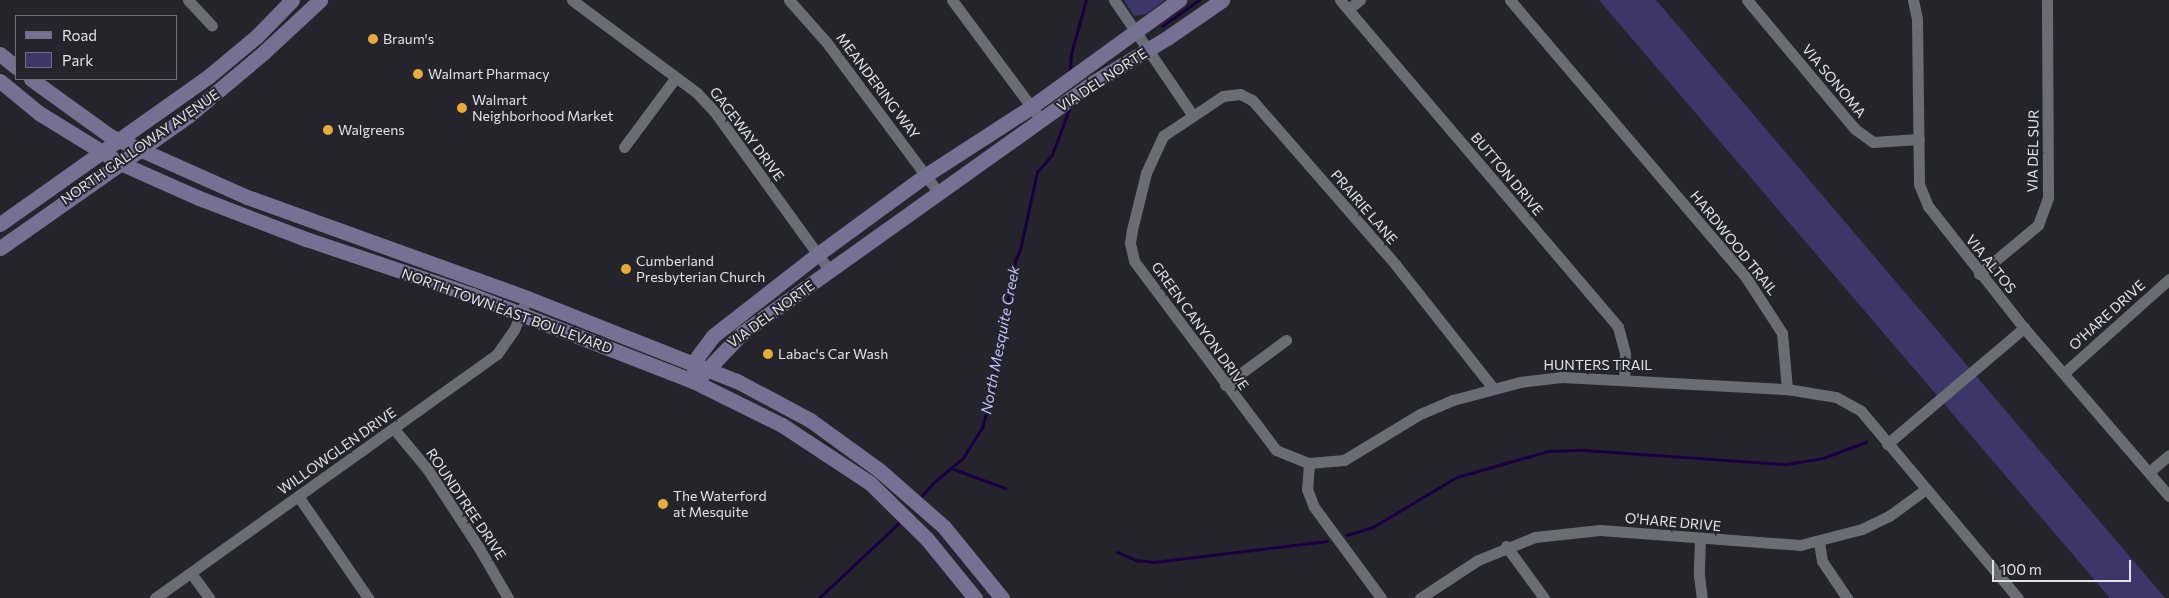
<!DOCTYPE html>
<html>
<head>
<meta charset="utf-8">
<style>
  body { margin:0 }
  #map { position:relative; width:2169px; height:598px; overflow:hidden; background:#25242d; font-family:Commissioner,sans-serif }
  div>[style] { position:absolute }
  .green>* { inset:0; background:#3e3669 }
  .stream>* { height:2.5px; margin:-1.25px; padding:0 1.25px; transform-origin:1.25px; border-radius:1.25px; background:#170041 }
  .street>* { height:11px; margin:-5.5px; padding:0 5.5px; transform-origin:5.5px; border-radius:5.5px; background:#6c6c76 }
  .secondary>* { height:15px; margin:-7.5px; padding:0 7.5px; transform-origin:7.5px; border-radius:7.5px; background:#767193 }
  .dots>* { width:14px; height:14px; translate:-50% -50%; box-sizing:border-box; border:2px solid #25242d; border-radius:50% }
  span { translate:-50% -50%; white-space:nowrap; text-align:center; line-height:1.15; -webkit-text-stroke:4px #25242d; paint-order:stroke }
  .poi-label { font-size:14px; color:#e2e2e8 }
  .left { translate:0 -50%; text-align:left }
  .street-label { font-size:14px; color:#e2e2e8 }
  .water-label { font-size:15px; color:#c6c0fd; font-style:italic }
  .legend { position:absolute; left:15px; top:15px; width:162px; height:65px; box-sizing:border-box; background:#25242d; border:1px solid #717078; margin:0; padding:6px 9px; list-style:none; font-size:15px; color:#e2e2e8 }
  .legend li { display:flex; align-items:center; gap:10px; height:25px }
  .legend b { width:25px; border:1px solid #717078 }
  .scale { position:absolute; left:1992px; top:560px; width:139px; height:22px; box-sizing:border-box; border:2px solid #e2e2e8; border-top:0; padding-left:6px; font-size:15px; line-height:18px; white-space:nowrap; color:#e2e2e8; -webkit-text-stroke:4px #25242d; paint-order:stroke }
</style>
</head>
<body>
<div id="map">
  <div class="green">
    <div style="clip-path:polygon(1124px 0,1165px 0,1146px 14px,1134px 16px)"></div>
    <div style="clip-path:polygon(1599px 0,1656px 0,2165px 598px,2110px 598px)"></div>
  </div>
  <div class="stream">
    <div style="left:1162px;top:26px;width:45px;rotate:-35.1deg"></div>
    <div style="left:1070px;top:71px;width:17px;rotate:-87deg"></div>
    <div style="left:1071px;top:54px;width:56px;rotate:-74.5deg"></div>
    <div style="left:951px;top:468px;width:58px;rotate:20.3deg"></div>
    <div style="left:920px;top:498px;width:18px;rotate:-49deg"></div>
    <div style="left:932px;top:484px;width:40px;rotate:-40deg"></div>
    <div style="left:963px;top:458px;width:36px;rotate:-58deg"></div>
    <div style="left:982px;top:428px;width:38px;rotate:-75deg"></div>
    <div style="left:992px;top:391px;width:132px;rotate:-80deg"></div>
    <div style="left:1015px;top:261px;width:12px;rotate:-66deg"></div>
    <div style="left:1020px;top:250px;width:80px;rotate:-77.7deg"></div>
    <div style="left:1037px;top:172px;width:23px;rotate:-49deg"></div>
    <div style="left:1052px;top:155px;width:54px;rotate:-69.6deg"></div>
    <div style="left:1347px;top:535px;width:27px;rotate:-17deg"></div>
    <div style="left:1373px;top:527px;width:98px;rotate:-30.8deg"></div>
    <div style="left:1457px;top:477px;width:95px;rotate:-15.9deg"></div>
    <div style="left:1548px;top:451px;width:36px;rotate:-2deg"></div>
    <div style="left:1584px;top:450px;width:202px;rotate:4deg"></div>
    <div style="left:1786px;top:464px;width:37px;rotate:-9deg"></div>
    <div style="left:1823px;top:458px;width:46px;rotate:-20.4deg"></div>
    <div style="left:1117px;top:552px;width:21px;rotate:23deg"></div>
    <div style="left:1136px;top:560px;width:18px;rotate:6deg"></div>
    <div style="left:1154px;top:562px;width:174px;rotate:-6.9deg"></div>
    <div style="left:819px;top:598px;width:114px;rotate:-43.2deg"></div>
  </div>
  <div class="street">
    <div style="left:188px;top:0;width:35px;rotate:47deg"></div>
    <div style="left:572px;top:0;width:156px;rotate:36.6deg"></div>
    <div style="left:697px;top:93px;width:25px;rotate:47deg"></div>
    <div style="left:714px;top:111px;width:198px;rotate:54.1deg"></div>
    <div style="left:789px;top:0;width:57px;rotate:48.5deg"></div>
    <div style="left:827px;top:43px;width:187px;rotate:53.3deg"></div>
    <div style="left:952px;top:0;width:141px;rotate:53.4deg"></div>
    <div style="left:1114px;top:0;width:140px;rotate:55.7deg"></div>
    <div style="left:1340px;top:0;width:429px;rotate:49.6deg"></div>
    <div style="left:1618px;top:327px;width:28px;rotate:75deg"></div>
    <div style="left:1625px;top:354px;width:24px;rotate:92deg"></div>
    <div style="left:1510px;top:0;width:362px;rotate:49.6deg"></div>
    <div style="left:1745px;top:276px;width:68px;rotate:57deg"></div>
    <div style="left:1782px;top:333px;width:56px;rotate:84.9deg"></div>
    <div style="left:1747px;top:0;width:168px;rotate:50.1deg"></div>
    <div style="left:1855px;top:129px;width:22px;rotate:36deg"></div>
    <div style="left:1873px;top:142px;width:46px;rotate:-3.7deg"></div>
    <div style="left:1913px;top:0;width:19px;rotate:78deg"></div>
    <div style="left:1917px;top:19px;width:165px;rotate:89.3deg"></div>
    <div style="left:1919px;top:184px;width:24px;rotate:68deg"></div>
    <div style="left:1928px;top:206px;width:155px;rotate:51.8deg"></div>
    <div style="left:2024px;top:328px;width:222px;rotate:49.2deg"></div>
    <div style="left:1348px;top:9px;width:15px;rotate:-37deg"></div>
    <div style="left:624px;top:147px;width:87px;rotate:-53.4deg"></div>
    <div style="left:1979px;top:274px;width:77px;rotate:-39.7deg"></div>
    <div style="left:2038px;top:225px;width:30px;rotate:-70deg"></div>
    <div style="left:2048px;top:197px;width:197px;rotate:-90.3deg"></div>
    <div style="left:2064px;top:373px;width:141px;rotate:-41.8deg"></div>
    <div style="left:1225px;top:385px;width:76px;rotate:-36.4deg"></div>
    <div style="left:1493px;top:388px;width:157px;rotate:-128.3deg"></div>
    <div style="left:1396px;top:265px;width:219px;rotate:-131.1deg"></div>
    <div style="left:1252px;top:100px;width:13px;rotate:-153deg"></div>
    <div style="left:1240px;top:94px;width:17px;rotate:173deg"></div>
    <div style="left:1223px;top:96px;width:72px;rotate:146.3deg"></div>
    <div style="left:1163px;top:136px;width:41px;rotate:114.7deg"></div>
    <div style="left:1146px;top:173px;width:59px;rotate:103.8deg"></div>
    <div style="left:1132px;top:230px;width:13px;rotate:99deg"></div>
    <div style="left:1130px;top:243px;width:18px;rotate:77deg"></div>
    <div style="left:1134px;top:261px;width:236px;rotate:53.1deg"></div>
    <div style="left:1276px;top:450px;width:35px;rotate:22deg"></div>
    <div style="left:1309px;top:463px;width:35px;rotate:-5deg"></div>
    <div style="left:1344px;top:460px;width:89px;rotate:-31.2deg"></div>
    <div style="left:1420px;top:414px;width:36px;rotate:-23deg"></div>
    <div style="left:1453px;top:400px;width:69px;rotate:-15deg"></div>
    <div style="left:1520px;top:382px;width:42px;rotate:-6.8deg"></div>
    <div style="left:1562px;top:377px;width:225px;rotate:3.1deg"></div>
    <div style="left:1787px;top:389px;width:50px;rotate:9.3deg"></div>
    <div style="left:1836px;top:397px;width:29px;rotate:29deg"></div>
    <div style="left:1861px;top:411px;width:244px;rotate:50deg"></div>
    <div style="left:394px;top:429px;width:53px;rotate:50.3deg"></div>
    <div style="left:428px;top:470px;width:93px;rotate:56.8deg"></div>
    <div style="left:479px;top:548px;width:58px;rotate:59.9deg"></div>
    <div style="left:1887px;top:444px;width:180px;rotate:-40.3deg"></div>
    <div style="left:1309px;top:463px;width:26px;rotate:94deg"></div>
    <div style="left:1307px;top:489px;width:19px;rotate:69deg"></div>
    <div style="left:1314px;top:507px;width:113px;rotate:53.6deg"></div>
    <div style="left:2149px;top:472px;width:26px;rotate:-40deg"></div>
    <div style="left:298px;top:496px;width:124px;rotate:55.5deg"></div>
    <div style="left:1700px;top:539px;width:36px;rotate:92deg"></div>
    <div style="left:1699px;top:575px;width:23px;rotate:83deg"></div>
    <div style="left:1819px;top:542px;width:19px;rotate:81deg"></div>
    <div style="left:1822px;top:561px;width:45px;rotate:56deg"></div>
    <div style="left:1506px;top:546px;width:64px;rotate:53.8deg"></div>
    <div style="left:191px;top:573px;width:31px;rotate:54deg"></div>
    <div style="left:155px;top:598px;width:420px;rotate:-35.5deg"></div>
    <div style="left:497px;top:354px;width:29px;rotate:-55deg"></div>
    <div style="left:514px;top:330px;width:35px;rotate:-68deg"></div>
    <div style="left:1420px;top:598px;width:69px;rotate:-33.2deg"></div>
    <div style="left:1478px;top:560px;width:61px;rotate:-22deg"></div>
    <div style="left:1535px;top:537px;width:65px;rotate:-6.1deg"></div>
    <div style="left:1600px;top:530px;width:201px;rotate:4.3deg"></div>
    <div style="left:1800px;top:545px;width:64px;rotate:-14.5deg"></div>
    <div style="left:1862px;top:529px;width:30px;rotate:-26deg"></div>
    <div style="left:1889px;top:516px;width:46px;rotate:-36.1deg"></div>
  </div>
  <div class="secondary">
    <div style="left:0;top:54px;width:21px;rotate:39deg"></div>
    <div style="left:31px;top:79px;width:97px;rotate:35.8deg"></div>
    <div style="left:110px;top:136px;width:150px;rotate:24deg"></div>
    <div style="left:247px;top:197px;width:298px;rotate:19.8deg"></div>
    <div style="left:527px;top:298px;width:226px;rotate:21.6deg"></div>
    <div style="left:737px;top:381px;width:83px;rotate:28.1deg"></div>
    <div style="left:810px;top:420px;width:85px;rotate:35.9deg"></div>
    <div style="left:879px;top:470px;width:86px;rotate:41.2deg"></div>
    <div style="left:944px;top:527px;width:92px;rotate:50.8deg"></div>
    <div style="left:0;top:81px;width:50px;rotate:39.4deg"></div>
    <div style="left:39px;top:113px;width:95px;rotate:31.7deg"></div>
    <div style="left:120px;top:163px;width:86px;rotate:23.9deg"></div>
    <div style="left:199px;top:198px;width:115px;rotate:21deg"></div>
    <div style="left:306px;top:239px;width:175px;rotate:18.6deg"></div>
    <div style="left:472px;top:295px;width:237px;rotate:21.3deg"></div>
    <div style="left:693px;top:381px;width:99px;rotate:26.3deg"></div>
    <div style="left:782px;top:425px;width:105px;rotate:33.4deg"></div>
    <div style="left:870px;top:483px;width:80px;rotate:44.5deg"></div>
    <div style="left:927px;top:539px;width:76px;rotate:50.9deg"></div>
    <div style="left:0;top:224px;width:256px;rotate:-35.3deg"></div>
    <div style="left:209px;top:76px;width:62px;rotate:-39.8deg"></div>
    <div style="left:257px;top:36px;width:50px;rotate:-45.8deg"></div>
    <div style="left:0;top:248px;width:230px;rotate:-35.1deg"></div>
    <div style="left:188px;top:116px;width:98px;rotate:-40deg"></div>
    <div style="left:263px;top:53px;width:78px;rotate:-42.9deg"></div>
    <div style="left:694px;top:372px;width:16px;rotate:-76deg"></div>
    <div style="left:698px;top:356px;width:25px;rotate:-53deg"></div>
    <div style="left:713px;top:336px;width:133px;rotate:-38deg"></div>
    <div style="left:818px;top:254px;width:134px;rotate:-36.2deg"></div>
    <div style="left:926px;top:175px;width:125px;rotate:-32.9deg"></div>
    <div style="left:1031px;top:107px;width:183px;rotate:-35.9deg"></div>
    <div style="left:703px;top:374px;width:57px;rotate:-46.4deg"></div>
    <div style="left:742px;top:333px;width:432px;rotate:-35.5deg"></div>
    <div style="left:1094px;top:82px;width:85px;rotate:-31.1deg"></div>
    <div style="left:1167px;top:38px;width:67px;rotate:-34.6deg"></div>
  </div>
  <div class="dots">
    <div style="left:373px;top:39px;background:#e8ab37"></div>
    <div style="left:418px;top:74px;background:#e8ab37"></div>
    <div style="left:462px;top:108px;background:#e8ab37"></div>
    <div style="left:328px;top:130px;background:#e8ab37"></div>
    <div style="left:626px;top:269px;background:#e8ab37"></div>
    <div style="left:768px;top:354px;background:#e8ab37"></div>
    <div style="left:663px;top:504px;background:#e8ab37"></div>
  </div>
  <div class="poi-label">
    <span class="left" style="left:383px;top:39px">Braum's</span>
    <span class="left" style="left:428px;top:74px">Walmart Pharmacy</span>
    <span class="left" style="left:472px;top:108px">Walmart<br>Neighborhood Market</span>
    <span class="left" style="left:338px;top:130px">Walgreens</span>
    <span class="left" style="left:636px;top:269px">Cumberland<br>Presbyterian Church</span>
    <span class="left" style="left:778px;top:354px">Labac's Car Wash</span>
    <span class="left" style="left:673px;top:504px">The Waterford<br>at Mesquite</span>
  </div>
  <div class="street-label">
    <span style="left:1102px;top:80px;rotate:-33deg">VIA DEL NORTE</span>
    <span style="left:1834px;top:81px;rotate:50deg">VIA SONOMA</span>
    <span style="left:878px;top:86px;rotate:53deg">MEANDERING WAY</span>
    <span style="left:747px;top:134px;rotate:53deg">GAGEWAY DRIVE</span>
    <span style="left:140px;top:147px;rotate:-35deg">NORTH GALLOWAY AVENUE</span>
    <span style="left:2033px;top:151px;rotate:-89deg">VIA DEL SUR</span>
    <span style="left:1507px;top:174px;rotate:50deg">BUTTON DRIVE</span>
    <span style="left:1364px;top:207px;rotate:49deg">PRAIRIE LANE</span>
    <span style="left:1734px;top:243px;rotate:51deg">HARDWOOD TRAIL</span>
    <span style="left:1991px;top:264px;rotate:51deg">VIA ALTOS</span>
    <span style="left:507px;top:311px;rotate:20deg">NORTH TOWN EAST BOULEVARD</span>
    <span style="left:771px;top:314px;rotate:-36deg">VIA DEL NORTE</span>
    <span style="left:2107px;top:315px;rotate:-42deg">O'HARE DRIVE</span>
    <span style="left:1200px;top:326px;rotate:54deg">GREEN CANYON DRIVE</span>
    <span style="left:1598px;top:365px">HUNTERS TRAIL</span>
    <span style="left:337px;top:451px;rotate:-35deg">WILLOWGLEN DRIVE</span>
    <span style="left:466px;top:504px;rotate:56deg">ROUNDTREE DRIVE</span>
    <span style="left:1673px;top:522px;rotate:5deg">O'HARE DRIVE</span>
  </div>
  <div class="water-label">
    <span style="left:1000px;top:340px;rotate:-79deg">North Mesquite Creek</span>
  </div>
  <ul class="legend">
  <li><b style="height:6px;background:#767193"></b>Road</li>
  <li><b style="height:14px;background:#3e3669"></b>Park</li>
  </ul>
  <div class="scale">100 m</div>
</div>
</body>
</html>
